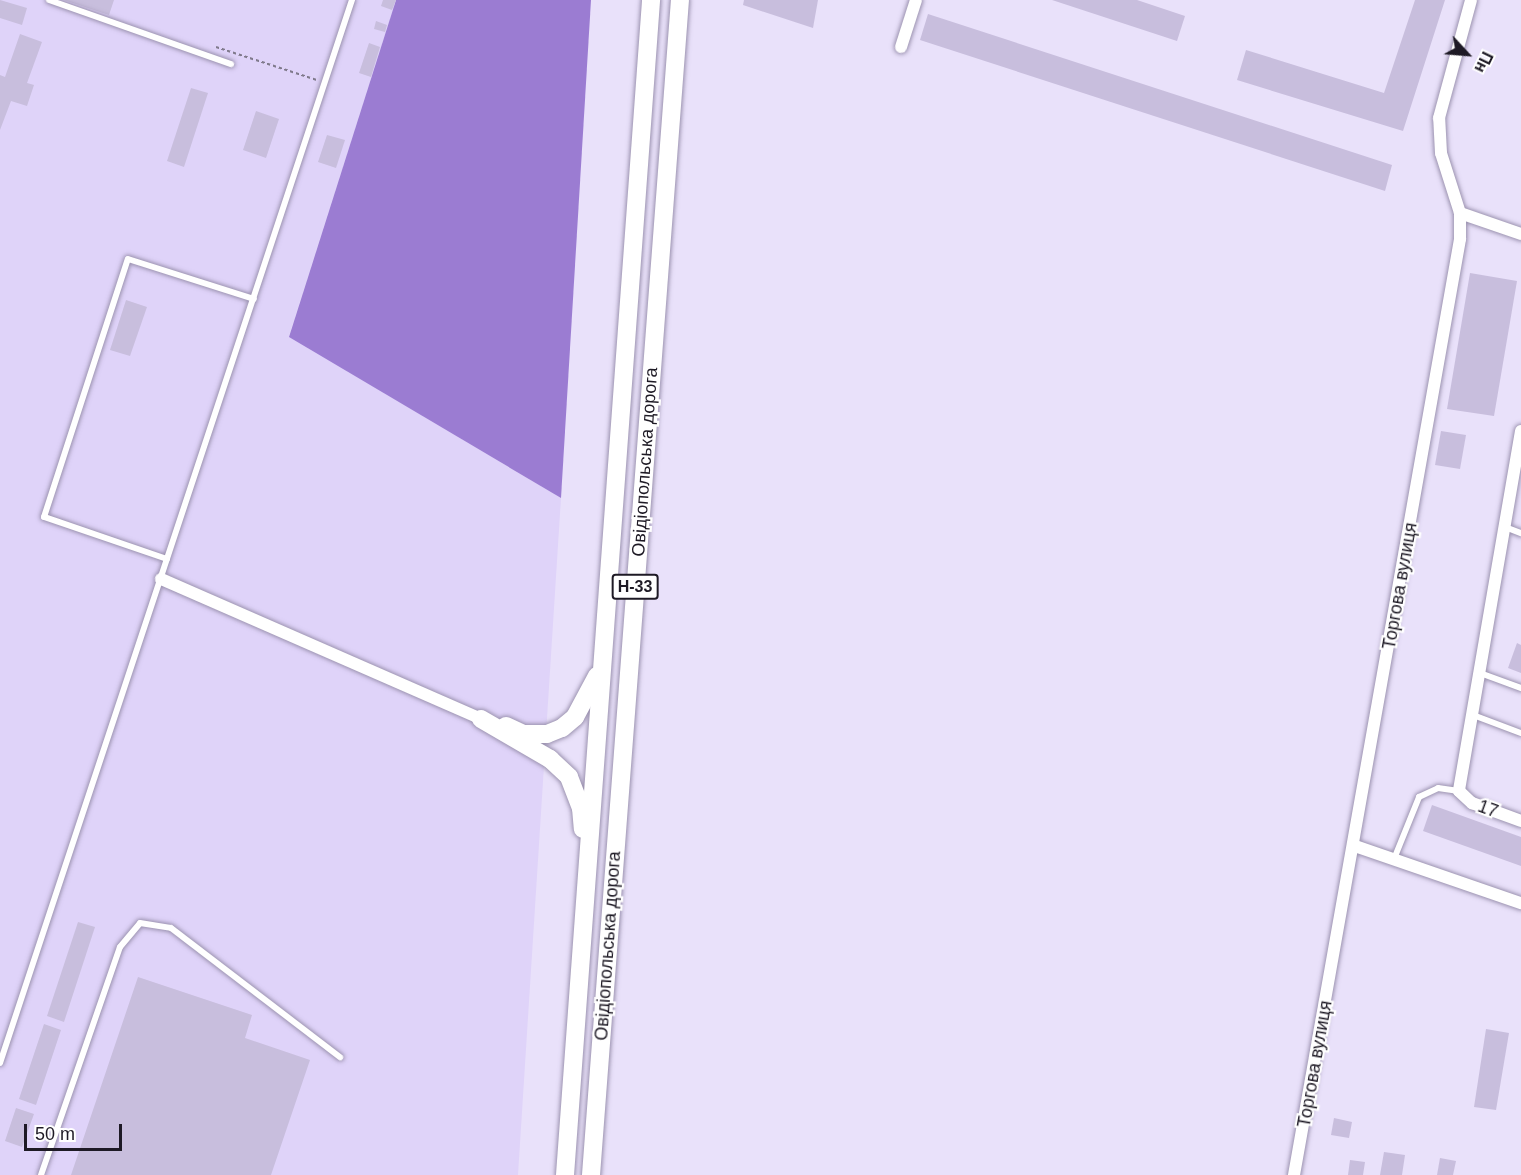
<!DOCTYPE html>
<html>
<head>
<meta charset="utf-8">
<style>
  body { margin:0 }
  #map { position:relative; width:1521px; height:1175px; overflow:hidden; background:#e9e1fa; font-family:Arial,sans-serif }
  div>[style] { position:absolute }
  .built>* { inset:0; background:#dfd3f9 }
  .water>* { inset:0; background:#9b7cd2 }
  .building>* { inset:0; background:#c8bedd }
  .path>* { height:2px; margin-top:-1px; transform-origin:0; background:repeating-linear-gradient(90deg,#807a8c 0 3px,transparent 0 6px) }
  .roads { filter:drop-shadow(0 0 2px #9c93b0) drop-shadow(0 0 2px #9c93b0) }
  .lane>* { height:6px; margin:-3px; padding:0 3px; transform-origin:3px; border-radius:3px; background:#fff }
  .street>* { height:12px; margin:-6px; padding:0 6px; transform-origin:6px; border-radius:6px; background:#fff }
  .primary>* { height:18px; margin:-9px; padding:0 9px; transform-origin:9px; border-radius:9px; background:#fff }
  span { translate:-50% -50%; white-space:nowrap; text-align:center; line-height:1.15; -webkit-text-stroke:4.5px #fff; paint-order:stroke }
  .shield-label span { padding:2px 4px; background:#fff; border:2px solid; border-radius:4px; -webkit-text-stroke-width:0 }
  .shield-label { font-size:16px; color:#1e1a25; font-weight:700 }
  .street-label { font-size:18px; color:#1e1a25 }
  .north { position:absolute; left:1437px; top:24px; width:60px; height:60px; -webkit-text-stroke:4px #fff; paint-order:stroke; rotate:116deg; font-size:16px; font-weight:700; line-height:24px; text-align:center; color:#1e1a25 }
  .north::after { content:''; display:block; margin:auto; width:21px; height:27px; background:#1e1a25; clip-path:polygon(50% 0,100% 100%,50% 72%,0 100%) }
  .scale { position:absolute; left:24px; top:1124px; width:98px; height:27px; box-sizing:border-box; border:3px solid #1e1a25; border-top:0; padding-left:8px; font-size:18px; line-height:21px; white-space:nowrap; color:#1e1a25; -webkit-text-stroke:4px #fff; paint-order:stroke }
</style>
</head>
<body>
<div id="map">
  <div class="built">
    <div style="clip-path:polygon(0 0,396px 0,289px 336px,561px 498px,518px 1175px,0 1175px)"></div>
  </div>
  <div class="water">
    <div style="clip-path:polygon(396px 0,591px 0,561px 498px,289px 337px)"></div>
  </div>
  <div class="building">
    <div style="clip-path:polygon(0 0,27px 8px,22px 25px,0 18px)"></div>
    <div style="clip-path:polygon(64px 0,114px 0,109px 15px)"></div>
    <div style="clip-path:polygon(383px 0,396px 0,392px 10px,381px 6px)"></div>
    <div style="clip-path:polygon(744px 0,818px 0,813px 28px,743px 5px)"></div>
    <div style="clip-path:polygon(1052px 0,1137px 0,1185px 16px,1177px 41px)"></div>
    <div style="clip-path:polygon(1415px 0,1445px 0,1403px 131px,1237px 80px,1246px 50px,1384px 93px)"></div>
    <div style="clip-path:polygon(928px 14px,1392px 165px,1385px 191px,920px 40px)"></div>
    <div style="clip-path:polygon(376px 21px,387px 25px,385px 32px,374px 29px)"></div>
    <div style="clip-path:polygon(20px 34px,42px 42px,27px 83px,34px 85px,27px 106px,11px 101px,0 130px,0 75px,5px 77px)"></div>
    <div style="clip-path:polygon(369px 43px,380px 47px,371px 77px,359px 73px)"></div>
    <div style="clip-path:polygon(191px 88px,208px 93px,184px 167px,167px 161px)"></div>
    <div style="clip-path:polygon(256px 111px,279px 119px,266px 158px,243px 150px)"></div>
    <div style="clip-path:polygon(327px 135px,345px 140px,336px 168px,318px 162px)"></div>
    <div style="clip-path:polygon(1470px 273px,1517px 281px,1494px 416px,1447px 409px)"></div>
    <div style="clip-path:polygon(126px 300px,147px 307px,130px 356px,110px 350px)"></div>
    <div style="clip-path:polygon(1441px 431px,1466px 435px,1460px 469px,1435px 465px)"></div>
    <div style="clip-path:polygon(1517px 643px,1521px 645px,1521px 673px,1508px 668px)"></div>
    <div style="clip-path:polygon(1432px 805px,1521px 837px,1521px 866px,1423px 831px)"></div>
    <div style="clip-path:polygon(78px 922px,95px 927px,64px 1022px,47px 1016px)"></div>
    <div style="clip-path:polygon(138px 977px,252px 1015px,245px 1038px,310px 1060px,271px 1175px,71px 1175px)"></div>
    <div style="clip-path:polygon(44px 1024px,61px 1030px,36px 1105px,19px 1099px)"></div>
    <div style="clip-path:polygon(1486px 1029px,1509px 1033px,1496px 1110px,1474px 1107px)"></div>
    <div style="clip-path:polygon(16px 1108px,34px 1114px,22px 1147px,5px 1141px)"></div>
    <div style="clip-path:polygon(1334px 1118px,1352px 1122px,1349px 1138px,1331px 1135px)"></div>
    <div style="clip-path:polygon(1384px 1152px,1405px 1155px,1402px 1175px,1380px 1175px)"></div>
    <div style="clip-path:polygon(1440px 1158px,1456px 1161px,1453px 1175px,1437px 1175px)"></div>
    <div style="clip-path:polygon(1350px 1160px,1365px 1162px,1363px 1175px,1348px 1175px)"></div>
  </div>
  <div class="path">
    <div style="left:216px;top:47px;width:106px;rotate:18.1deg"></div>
  </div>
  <div class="roads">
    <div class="lane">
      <div style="left:49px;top:0;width:193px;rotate:19.4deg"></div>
      <div style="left:1505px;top:527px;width:17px;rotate:21deg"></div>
      <div style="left:167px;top:559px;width:130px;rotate:-161.1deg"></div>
      <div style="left:44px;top:517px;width:271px;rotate:-72deg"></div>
      <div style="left:128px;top:259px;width:132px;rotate:17.6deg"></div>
      <div style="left:1480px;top:673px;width:44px;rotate:20.1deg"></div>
      <div style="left:1473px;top:715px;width:51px;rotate:20.6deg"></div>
      <div style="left:1394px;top:859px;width:67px;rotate:-68deg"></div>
      <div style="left:1419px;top:797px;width:21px;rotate:-25deg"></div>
      <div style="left:1438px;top:788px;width:21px;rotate:8deg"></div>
      <div style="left:0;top:1063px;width:1120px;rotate:-71.68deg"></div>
      <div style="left:41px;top:1175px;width:241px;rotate:-70.9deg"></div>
      <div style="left:120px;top:947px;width:31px;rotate:-50deg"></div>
      <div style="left:140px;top:923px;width:31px;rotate:9deg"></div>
      <div style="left:171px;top:928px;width:213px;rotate:37.4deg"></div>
    </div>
    <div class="street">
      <div style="left:901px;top:47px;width:49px;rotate:-72.3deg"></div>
      <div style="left:1460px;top:213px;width:65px;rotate:19deg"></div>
      <div style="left:1521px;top:431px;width:365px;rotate:99.8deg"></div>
      <div style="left:1459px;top:791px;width:18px;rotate:43deg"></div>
      <div style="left:1472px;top:803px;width:52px;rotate:20.2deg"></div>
      <div style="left:161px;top:579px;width:349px;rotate:23.6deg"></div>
      <div style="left:1355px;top:846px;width:176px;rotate:19deg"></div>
      <div style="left:1294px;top:1175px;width:951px;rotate:-79.94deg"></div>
      <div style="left:1460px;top:239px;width:26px;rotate:-90deg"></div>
      <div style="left:1460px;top:213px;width:63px;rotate:-107.6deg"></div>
      <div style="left:1441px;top:153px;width:35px;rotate:-93deg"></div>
      <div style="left:1439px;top:118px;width:122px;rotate:-74.8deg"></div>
    </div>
    <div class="primary">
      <div style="left:481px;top:719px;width:80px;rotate:30.1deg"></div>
      <div style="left:550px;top:759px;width:26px;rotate:43deg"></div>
      <div style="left:569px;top:777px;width:33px;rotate:69deg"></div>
      <div style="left:581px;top:808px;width:21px;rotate:85deg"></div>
      <div style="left:506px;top:726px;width:19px;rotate:25deg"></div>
      <div style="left:523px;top:734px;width:24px"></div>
      <div style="left:547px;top:734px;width:16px;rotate:-22deg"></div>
      <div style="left:562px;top:728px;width:17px;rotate:-40deg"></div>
      <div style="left:575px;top:717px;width:47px;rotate:-61.8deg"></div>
      <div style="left:565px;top:1175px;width:1178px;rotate:-85.81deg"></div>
      <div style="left:591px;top:1175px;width:1178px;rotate:-85.67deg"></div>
    </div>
  </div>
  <div class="shield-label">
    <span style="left:635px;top:587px">Н-33</span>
  </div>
  <div class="street-label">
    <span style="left:645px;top:462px;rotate:-86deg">Овідіопольська дорога</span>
    <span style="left:1400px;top:586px;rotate:-80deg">Торгова вулиця</span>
    <span style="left:1488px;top:809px;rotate:20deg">17</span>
    <span style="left:608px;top:946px;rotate:-86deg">Овідіопольська дорога</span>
    <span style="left:1315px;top:1064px;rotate:-80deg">Торгова вулиця</span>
  </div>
  <div class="north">Пн</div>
  <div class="scale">50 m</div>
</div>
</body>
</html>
